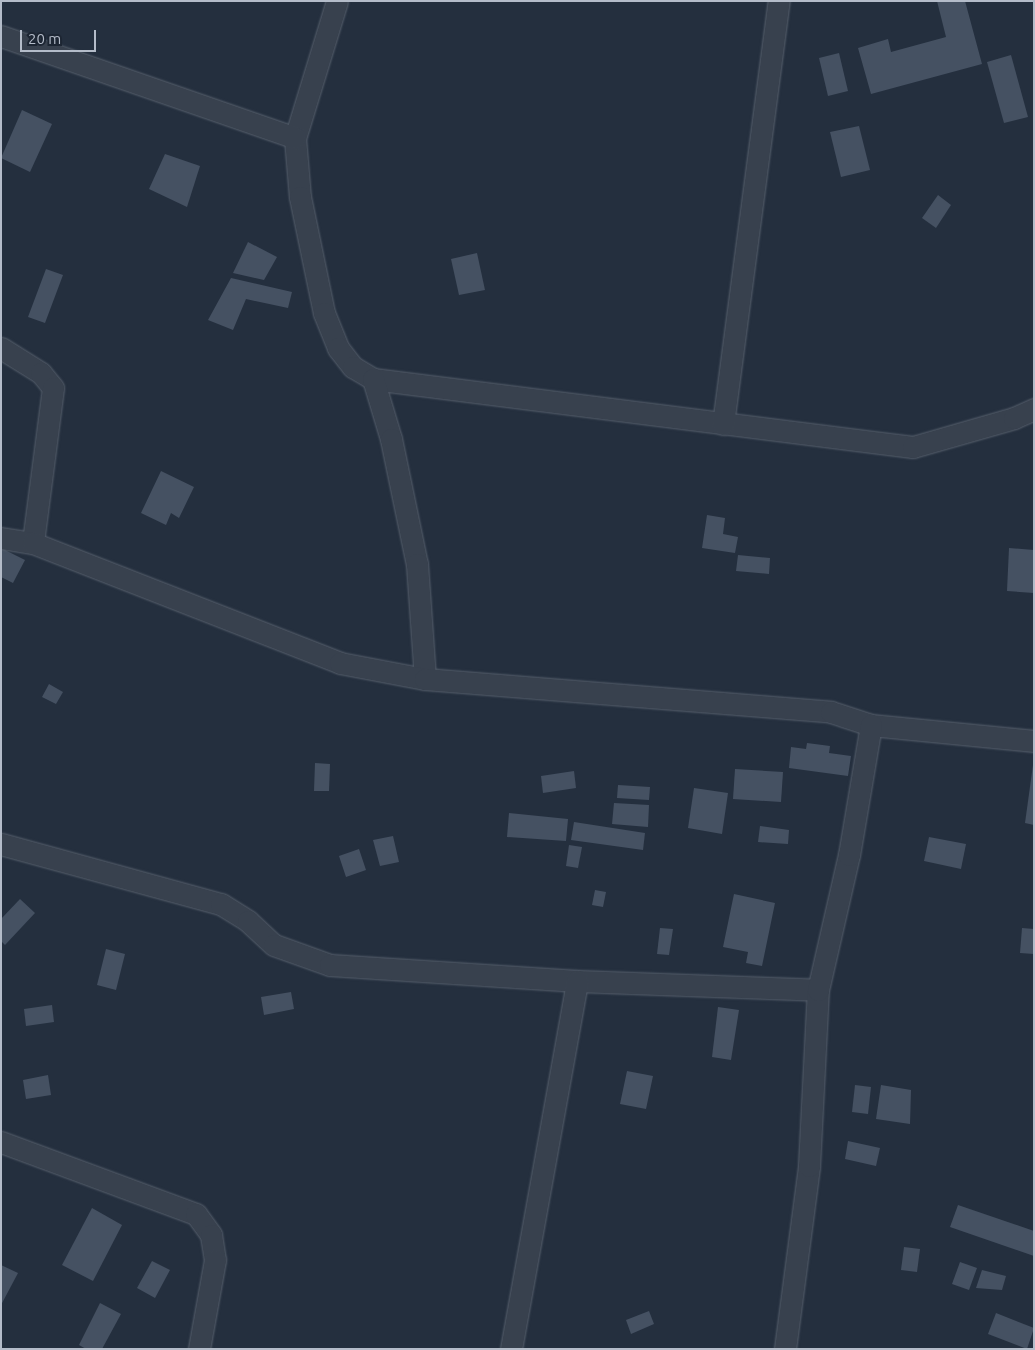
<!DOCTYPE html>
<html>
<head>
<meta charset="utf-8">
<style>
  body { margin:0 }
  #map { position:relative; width:1035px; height:1350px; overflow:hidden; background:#242f3e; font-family:Ubuntu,sans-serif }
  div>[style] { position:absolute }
  .building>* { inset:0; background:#455162 }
  .roads { filter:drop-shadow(0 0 1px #565f6c) drop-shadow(0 0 1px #565f6c) }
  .minor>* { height:21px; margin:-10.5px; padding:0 10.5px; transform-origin:10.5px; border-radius:10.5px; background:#38414e }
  span { translate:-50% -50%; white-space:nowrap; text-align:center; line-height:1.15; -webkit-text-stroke:4px #1d2633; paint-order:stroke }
  .frame { position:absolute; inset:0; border:2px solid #b4bcc9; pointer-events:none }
  .scale { position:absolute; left:20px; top:30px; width:76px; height:22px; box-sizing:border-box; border:2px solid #b4bcc9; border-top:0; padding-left:6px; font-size:15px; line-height:18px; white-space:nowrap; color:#b4bcc9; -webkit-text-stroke:4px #1d2633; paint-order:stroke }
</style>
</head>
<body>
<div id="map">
  <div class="building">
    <div style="clip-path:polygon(937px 1px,965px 1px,982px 64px,871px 94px,858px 48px,888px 39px,891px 52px,946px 37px)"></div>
    <div style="clip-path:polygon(839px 53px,848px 91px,828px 96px,819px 58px)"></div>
    <div style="clip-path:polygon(1011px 55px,1028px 117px,1004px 123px,987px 62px)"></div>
    <div style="clip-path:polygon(22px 110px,52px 124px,30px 172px,1px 158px)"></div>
    <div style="clip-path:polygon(859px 126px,870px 170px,841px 177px,830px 132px)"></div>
    <div style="clip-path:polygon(165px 154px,200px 166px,187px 207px,149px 189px)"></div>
    <div style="clip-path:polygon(938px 195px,951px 205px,936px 228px,922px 218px)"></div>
    <div style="clip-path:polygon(248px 242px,277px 257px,264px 280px,233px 273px)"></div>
    <div style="clip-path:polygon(477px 253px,485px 290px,459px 295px,451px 259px)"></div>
    <div style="clip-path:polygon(46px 269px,63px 275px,45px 323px,28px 317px)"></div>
    <div style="clip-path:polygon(231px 278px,292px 292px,288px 308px,246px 299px,233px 330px,208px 320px)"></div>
    <div style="clip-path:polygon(161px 471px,194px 487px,179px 518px,171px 513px,166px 525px,141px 513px)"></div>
    <div style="clip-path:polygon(707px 515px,725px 518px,723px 534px,738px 537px,735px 553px,702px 548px)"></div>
    <div style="clip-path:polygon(1px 548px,25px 560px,13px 583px,1px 577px)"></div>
    <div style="clip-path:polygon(1009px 548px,1034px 550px,1034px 593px,1007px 591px)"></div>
    <div style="clip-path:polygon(738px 555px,770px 558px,769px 574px,736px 571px)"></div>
    <div style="clip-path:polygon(49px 684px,63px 692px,56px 704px,42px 697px)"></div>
    <div style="clip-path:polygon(807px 743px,830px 746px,829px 753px,851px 756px,848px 776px,789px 768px,791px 747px,806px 749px)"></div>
    <div style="clip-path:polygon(315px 763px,330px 764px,329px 791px,314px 791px)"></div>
    <div style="clip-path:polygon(1033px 765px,1034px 765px,1034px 825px,1025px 823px)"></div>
    <div style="clip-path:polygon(735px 769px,783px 772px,781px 802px,733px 799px)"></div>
    <div style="clip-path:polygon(574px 771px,576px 788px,543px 793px,541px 776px)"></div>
    <div style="clip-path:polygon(618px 785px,650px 787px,649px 800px,617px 798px)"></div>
    <div style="clip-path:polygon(694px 788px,728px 793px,722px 834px,688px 828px)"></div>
    <div style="clip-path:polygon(614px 803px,649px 805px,648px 827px,612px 824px)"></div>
    <div style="clip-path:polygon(509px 813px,568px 819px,566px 841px,507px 837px)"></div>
    <div style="clip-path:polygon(574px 822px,645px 833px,643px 850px,571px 840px)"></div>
    <div style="clip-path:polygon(760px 826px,789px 830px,788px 844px,758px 842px)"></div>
    <div style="clip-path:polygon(393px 836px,399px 862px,380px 866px,373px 840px)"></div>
    <div style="clip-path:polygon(929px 837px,966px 844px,961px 869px,924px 861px)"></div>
    <div style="clip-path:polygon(569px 845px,582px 847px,578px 868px,566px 866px)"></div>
    <div style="clip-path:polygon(359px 849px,366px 870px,346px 877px,339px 856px)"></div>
    <div style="clip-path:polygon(595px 890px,606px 892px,603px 907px,592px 905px)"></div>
    <div style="clip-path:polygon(734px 894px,775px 903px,762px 966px,746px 963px,748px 952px,723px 947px)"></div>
    <div style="clip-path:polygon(20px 899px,35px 913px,5px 945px,1px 941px,1px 919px)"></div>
    <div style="clip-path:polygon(660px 928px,673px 929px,669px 955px,657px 954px)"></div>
    <div style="clip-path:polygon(1022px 928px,1034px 929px,1034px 954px,1020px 953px)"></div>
    <div style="clip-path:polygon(106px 949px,125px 954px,116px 990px,97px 985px)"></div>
    <div style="clip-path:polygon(291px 992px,294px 1009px,264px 1015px,261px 997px)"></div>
    <div style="clip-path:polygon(52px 1005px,54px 1022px,26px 1026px,24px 1009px)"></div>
    <div style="clip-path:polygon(718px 1007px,739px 1010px,731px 1060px,712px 1057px)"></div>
    <div style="clip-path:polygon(627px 1071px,653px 1076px,646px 1109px,620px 1104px)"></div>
    <div style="clip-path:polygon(48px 1075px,51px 1095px,26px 1099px,23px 1080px)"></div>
    <div style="clip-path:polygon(855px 1085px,871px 1087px,868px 1114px,852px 1112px)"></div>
    <div style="clip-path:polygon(881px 1085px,911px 1090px,910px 1124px,876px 1119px)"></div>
    <div style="clip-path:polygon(848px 1141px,880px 1148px,876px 1166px,845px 1159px)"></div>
    <div style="clip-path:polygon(958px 1205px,1034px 1231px,1034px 1256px,950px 1227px)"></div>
    <div style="clip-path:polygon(92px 1208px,122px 1225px,93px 1281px,62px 1265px)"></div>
    <div style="clip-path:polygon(904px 1247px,920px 1249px,917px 1272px,901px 1270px)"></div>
    <div style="clip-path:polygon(152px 1261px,170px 1270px,155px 1298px,137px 1288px)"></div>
    <div style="clip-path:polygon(960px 1262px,977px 1268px,969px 1290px,952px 1284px)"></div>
    <div style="clip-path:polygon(1px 1265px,18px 1273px,1px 1305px)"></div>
    <div style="clip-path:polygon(982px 1270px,1006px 1276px,1002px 1290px,976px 1288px)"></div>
    <div style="clip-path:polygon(100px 1303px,121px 1314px,102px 1349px,86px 1349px,79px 1345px)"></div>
    <div style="clip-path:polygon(649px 1311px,654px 1324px,631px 1334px,626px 1320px)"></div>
    <div style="clip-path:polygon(996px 1313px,1034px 1328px,1027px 1349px,988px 1334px)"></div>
  </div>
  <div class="roads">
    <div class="minor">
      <div style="left:337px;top:1px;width:143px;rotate:107deg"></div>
      <div style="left:295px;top:138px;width:59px;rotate:85.2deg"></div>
      <div style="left:300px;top:197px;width:118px;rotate:78.3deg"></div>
      <div style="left:324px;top:313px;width:38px;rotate:68deg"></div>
      <div style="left:338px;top:348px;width:24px;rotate:52deg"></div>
      <div style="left:353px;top:367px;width:23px;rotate:31deg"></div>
      <div style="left:373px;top:379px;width:544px;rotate:7.18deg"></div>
      <div style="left:913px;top:447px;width:105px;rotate:-16deg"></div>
      <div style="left:1014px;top:418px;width:22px;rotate:-24deg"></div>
      <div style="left:1px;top:36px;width:311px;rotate:19.1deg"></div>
      <div style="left:1px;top:348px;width:47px;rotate:32deg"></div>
      <div style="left:41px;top:373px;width:19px;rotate:51deg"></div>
      <div style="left:53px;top:388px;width:156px;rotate:97.4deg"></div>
      <div style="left:373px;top:379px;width:63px;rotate:73.3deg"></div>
      <div style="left:391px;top:439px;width:128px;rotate:78.3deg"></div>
      <div style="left:417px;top:564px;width:115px;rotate:86deg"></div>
      <div style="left:723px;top:424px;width:427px;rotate:-82.5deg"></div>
      <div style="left:1px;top:538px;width:32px;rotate:9deg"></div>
      <div style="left:33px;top:543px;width:330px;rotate:21.3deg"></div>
      <div style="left:340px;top:663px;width:86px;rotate:10.7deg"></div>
      <div style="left:425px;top:679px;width:407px;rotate:4.6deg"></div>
      <div style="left:831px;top:712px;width:42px;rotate:18deg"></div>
      <div style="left:871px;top:725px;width:164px;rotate:5.6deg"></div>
      <div style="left:1px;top:844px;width:228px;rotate:15.3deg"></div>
      <div style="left:221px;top:904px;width:32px;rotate:32deg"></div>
      <div style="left:248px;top:921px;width:35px;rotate:43deg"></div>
      <div style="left:274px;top:945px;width:59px;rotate:19.7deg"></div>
      <div style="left:330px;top:965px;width:248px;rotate:3.7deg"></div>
      <div style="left:577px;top:981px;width:241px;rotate:2.1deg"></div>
      <div style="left:1px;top:1142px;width:208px;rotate:20.3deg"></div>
      <div style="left:196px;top:1214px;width:26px;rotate:54deg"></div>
      <div style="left:211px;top:1235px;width:25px;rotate:81deg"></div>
      <div style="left:215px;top:1260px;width:90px;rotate:100.2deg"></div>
      <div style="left:511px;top:1349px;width:374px;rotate:-79.8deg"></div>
      <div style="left:785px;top:1349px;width:185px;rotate:-82.5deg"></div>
      <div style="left:809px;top:1166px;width:176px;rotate:-87.1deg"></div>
      <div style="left:818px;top:990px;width:139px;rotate:-77.1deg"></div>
      <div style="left:849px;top:855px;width:132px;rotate:-80.4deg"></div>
    </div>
  </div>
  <div class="frame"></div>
  <div class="scale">20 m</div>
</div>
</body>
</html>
